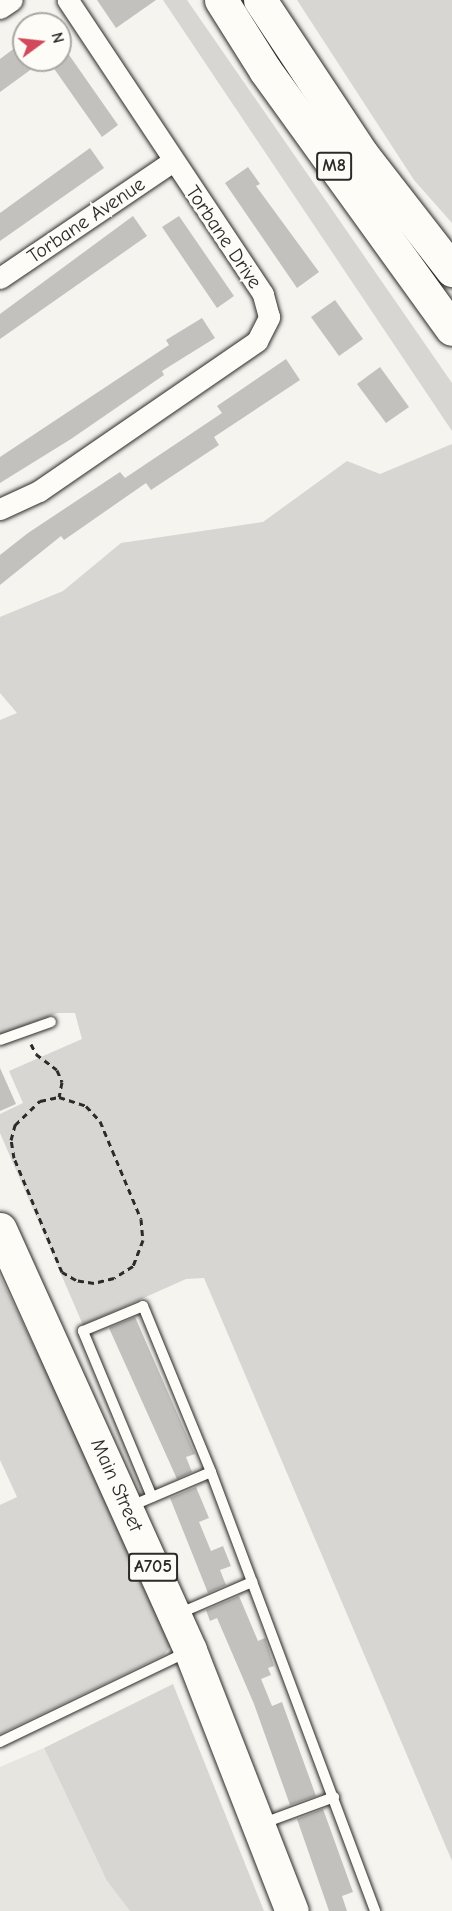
<!DOCTYPE html>
<html>
<head>
<meta charset="utf-8">
<style>
  body { margin:0 }
  #map { position:relative; width:452px; height:1911px; overflow:hidden; background:#f5f4ef; font-family:"Comic Neue",sans-serif }
  div>[style] { position:absolute }
  .built>* { inset:0; background:#e6e5e0 }
  .green>* { inset:0; background:#d7d6d2 }
  .building>* { inset:0; background:#c2c1be }
  .path>* { height:3px; margin-top:-1.5px; transform-origin:0; background:repeating-linear-gradient(90deg,#2b2b2b 0 6px,transparent 0 10.5px) }
  .roads { filter:drop-shadow(0 0 2px #2b2b2b) drop-shadow(0 0 2px #2b2b2b) }
  .service>* { height:10px; margin:-5px; padding:0 5px; transform-origin:5px; border-radius:5px; background:#fdfcf7 }
  .minor>* { height:21px; margin:-10.5px; padding:0 10.5px; transform-origin:10.5px; border-radius:10.5px; background:#fdfcf7 }
  .primary>* { height:33px; margin:-16.5px; padding:0 16.5px; transform-origin:16.5px; border-radius:16.5px; background:#fdfcf7 }
  .motorway>* { height:33px; margin:-16.5px; padding:0 16.5px; transform-origin:16.5px; border-radius:16.5px; background:#fdfcf7 }
  span { translate:-50% -50%; white-space:nowrap; text-align:center; line-height:1.15; -webkit-text-stroke:6px #fdfcf7; paint-order:stroke }
  .shield-label span { padding:2px 4px; background:#fdfcf7; border:2px solid; border-radius:4px; -webkit-text-stroke-width:0 }
  .shield-label { font-size:18px; color:#2b2b2b; font-weight:700 }
  .street-label { font-size:20px; color:#2b2b2b }
  .north { position:absolute; left:12px; top:12px; width:60px; height:60px; box-sizing:border-box; background:#fdfcf7; border:2px solid #a9a8a5; border-radius:50%; rotate:75deg; font-size:16px; font-weight:700; line-height:24px; text-align:center; color:#2b2b2b }
  .north::after { content:''; display:block; margin:auto; width:21px; height:27px; background:#d1495b; clip-path:polygon(50% 0,100% 100%,50% 72%,0 100%) }
</style>
</head>
<body>
<div id="map">
  <div class="built">
    <div style="clip-path:polygon(44px 1748px,107px 1881px,130px 1911px,0 1911px,0 1767px)"></div>
  </div>
  <div class="green">
    <div style="clip-path:polygon(163px 0,187px 0,452px 383px,452px 431px)"></div>
    <div style="clip-path:polygon(297px 0,452px 0,452px 223px,414px 180px)"></div>
    <div style="clip-path:polygon(452px 444px,452px 1861px,204px 1278px,186px 1279px,83px 1325px,0 1133px,0 1114px,23px 1103px,9px 1071px,82px 1039px,75px 1013px,58px 1013px,0 1035px,0 720px,17px 713px,0 693px,0 617px,63px 591px,121px 543px,263px 522px,347px 461px,380px 474px)"></div>
    <div style="clip-path:polygon(0 1276px,155px 1597px,173px 1642px,164px 1655px,0 1734px,0 1505px,17px 1497px,0 1460px)"></div>
    <div style="clip-path:polygon(173px 1684px,264px 1911px,130px 1911px,107px 1881px,44px 1748px)"></div>
  </div>
  <div class="building">
    <div style="clip-path:polygon(97px 0,156px 0,116px 28px)"></div>
    <div style="clip-path:polygon(60px 42px,118px 125px,102px 137px,48px 60px,60px 60px)"></div>
    <div style="clip-path:polygon(16px 47px,24px 60px,44px 60px,0 92px,0 59px)"></div>
    <div style="clip-path:polygon(90px 148px,104px 168px,0 241px,0 213px)"></div>
    <div style="clip-path:polygon(248px 167px,260px 184px,256px 186px,319px 272px,297px 288px,225px 183px)"></div>
    <div style="clip-path:polygon(133px 216px,147px 236px,0 339px,0 314px)"></div>
    <div style="clip-path:polygon(179px 216px,234px 296px,217px 308px,162px 227px)"></div>
    <div style="clip-path:polygon(335px 300px,363px 339px,339px 356px,311px 317px)"></div>
    <div style="clip-path:polygon(202px 318px,215px 338px,162px 371px,164px 375px,71px 439px,0 483px,0 457px,169px 345px,166px 340px)"></div>
    <div style="clip-path:polygon(286px 359px,300px 380px,214px 437px,219px 445px,151px 490px,146px 483px,64px 540px,61px 536px,0 585px,0 555px,28px 533px,120px 472px,125px 478px,222px 413px,217px 406px)"></div>
    <div style="clip-path:polygon(380px 367px,409px 407px,386px 423px,357px 384px)"></div>
    <div style="clip-path:polygon(0 1068px,16px 1104px,0 1111px)"></div>
    <div style="clip-path:polygon(135px 1317px,195px 1454px,186px 1457px,192px 1472px,177px 1479px,109px 1328px)"></div>
    <div style="clip-path:polygon(196px 1487px,209px 1518px,199px 1522px,211px 1551px,223px 1546px,231px 1566px,220px 1570px,226px 1585px,208px 1593px,170px 1498px)"></div>
    <div style="clip-path:polygon(239px 1596px,258px 1641px,265px 1638px,274px 1666px,268px 1668px,271px 1675px,261px 1679px,272px 1706px,282px 1702px,316px 1796px,290px 1805px,254px 1704px,217px 1618px,210px 1621px,206px 1610px)"></div>
    <div style="clip-path:polygon(323px 1809px,353px 1892px,342px 1896px,347px 1911px,329px 1911px,297px 1819px)"></div>
  </div>
  <div class="path">
    <div style="left:31px;top:1044px;width:11px;rotate:63deg"></div>
    <div style="left:36px;top:1054px;width:26px;rotate:37deg"></div>
    <div style="left:57px;top:1070px;width:13px;rotate:67deg"></div>
    <div style="left:62px;top:1082px;width:15px;rotate:101deg"></div>
    <div style="left:59px;top:1097px;width:28px;rotate:18deg"></div>
    <div style="left:86px;top:1106px;width:21px;rotate:47deg"></div>
    <div style="left:100px;top:1121px;width:106px;rotate:67.3deg"></div>
    <div style="left:141px;top:1219px;width:21px;rotate:85deg"></div>
    <div style="left:143px;top:1240px;width:28px;rotate:111deg"></div>
    <div style="left:133px;top:1266px;width:22px;rotate:148deg"></div>
    <div style="left:114px;top:1278px;width:21px;rotate:166deg"></div>
    <div style="left:94px;top:1283px;width:18px;rotate:-171deg"></div>
    <div style="left:76px;top:1280px;width:16px;rotate:-150deg"></div>
    <div style="left:62px;top:1272px;width:124px;rotate:-112.8deg"></div>
    <div style="left:14px;top:1158px;width:18px;rotate:-99deg"></div>
    <div style="left:11px;top:1140px;width:16px;rotate:-75deg"></div>
    <div style="left:15px;top:1125px;width:35px;rotate:-44deg"></div>
    <div style="left:40px;top:1101px;width:19px;rotate:-12deg"></div>
  </div>
  <div class="roads">
    <div class="service">
      <div style="left:0;top:1040px;width:54px;rotate:-19.4deg"></div>
      <div style="left:152px;top:1497px;width:180px;rotate:-112.6deg"></div>
      <div style="left:83px;top:1331px;width:65px;rotate:-22.6deg"></div>
      <div style="left:143px;top:1306px;width:179px;rotate:67.7deg"></div>
      <div style="left:211px;top:1472px;width:469px;rotate:69.5deg"></div>
      <div style="left:129px;top:1507px;width:89px;rotate:-23.1deg"></div>
      <div style="left:178px;top:1614px;width:81px;rotate:-23.4deg"></div>
      <div style="left:0;top:1742px;width:208px;rotate:-25.7deg"></div>
      <div style="left:261px;top:1824px;width:78px;rotate:-20.3deg"></div>
    </div>
    <div class="minor">
      <div style="left:0;top:8px;width:14px;rotate:-34deg"></div>
      <div style="left:0;top:278px;width:209px;rotate:-34.1deg"></div>
      <div style="left:0;top:509px;width:43px;rotate:-24.8deg"></div>
      <div style="left:39px;top:491px;width:265px;rotate:-34.5deg"></div>
      <div style="left:257px;top:341px;width:27px;rotate:-63deg"></div>
      <div style="left:269px;top:317px;width:24px;rotate:-105deg"></div>
      <div style="left:263px;top:294px;width:353px;rotate:-123.6deg"></div>
    </div>
    <div class="primary">
      <div style="left:0;top:1229px;width:462px;rotate:65.7deg"></div>
      <div style="left:190px;top:1650px;width:280px;rotate:68.7deg"></div>
    </div>
    <div class="motorway">
      <div style="left:221px;top:0;width:83px;rotate:57.8deg"></div>
      <div style="left:265px;top:70px;width:319px;rotate:54.2deg"></div>
      <div style="left:260px;top:0;width:185px;rotate:56.5deg"></div>
      <div style="left:362px;top:154px;width:147px;rotate:52.2deg"></div>
    </div>
  </div>
  <div class="shield-label">
    <span style="left:334px;top:166px">M8</span>
    <span style="left:153px;top:1567px">A705</span>
  </div>
  <div class="street-label">
    <span style="left:86px;top:220px;rotate:-34deg">Torbane Avenue</span>
    <span style="left:224px;top:237px;rotate:56deg">Torbane Drive</span>
    <span style="left:117px;top:1485px;rotate:66deg">Main Street</span>
  </div>
  <div class="north">N</div>
</div>
</body>
</html>
